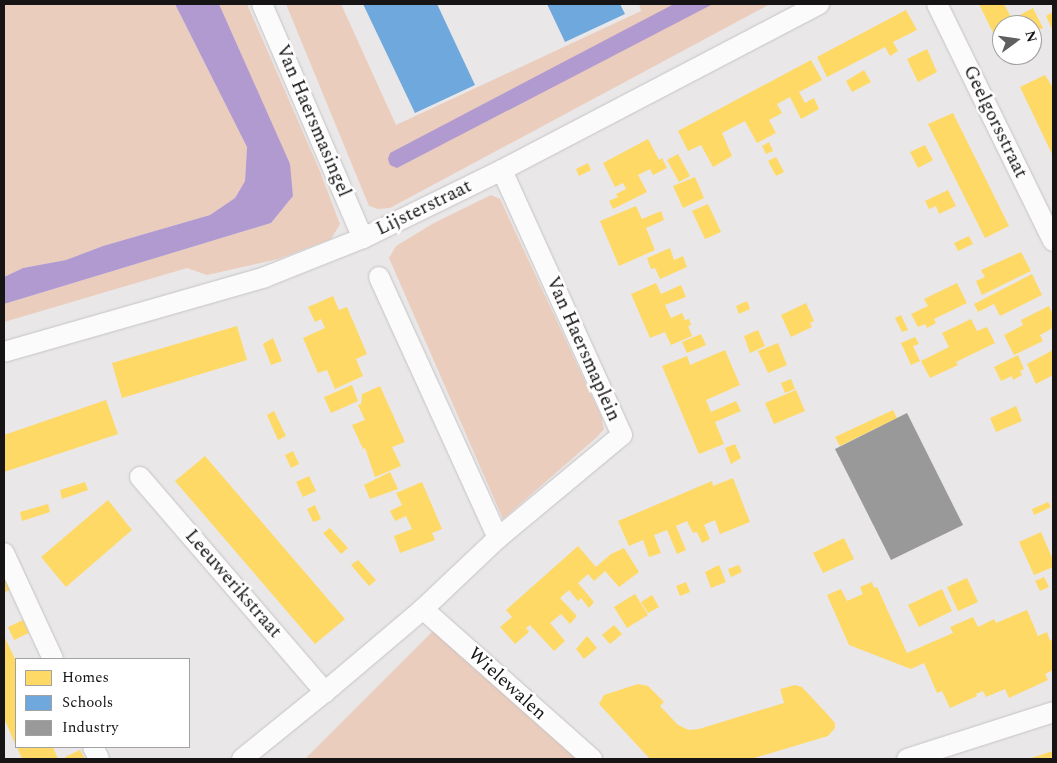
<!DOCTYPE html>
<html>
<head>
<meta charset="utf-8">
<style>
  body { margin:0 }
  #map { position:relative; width:1057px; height:763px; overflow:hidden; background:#e9e7e8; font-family:Spectral,serif }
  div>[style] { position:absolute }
  .green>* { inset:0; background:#eacdbd }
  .water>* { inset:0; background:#b19ad0 }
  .homes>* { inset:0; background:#ffd966 }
  .schools>* { inset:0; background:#6fa8dc }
  .industry>* { inset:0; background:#999 }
  .roads { filter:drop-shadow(0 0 1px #c5c3c4) drop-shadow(0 0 1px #c5c3c4) }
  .minor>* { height:20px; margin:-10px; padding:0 10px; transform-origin:10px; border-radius:10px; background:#fcfbfc }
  span { translate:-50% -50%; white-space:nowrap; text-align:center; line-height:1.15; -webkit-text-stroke:5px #fff; paint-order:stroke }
  .street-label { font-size:19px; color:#161415 }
  .frame { position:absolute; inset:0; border:5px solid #161415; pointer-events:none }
  .legend { position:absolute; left:15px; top:658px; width:175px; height:90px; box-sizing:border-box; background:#fff; border:1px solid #a2a1a1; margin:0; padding:6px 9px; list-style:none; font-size:15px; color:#161415 }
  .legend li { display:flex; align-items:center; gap:10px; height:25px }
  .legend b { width:25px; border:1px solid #a2a1a1 }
  .north { position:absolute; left:992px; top:15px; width:50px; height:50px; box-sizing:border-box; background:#fff; border:1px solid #a2a1a1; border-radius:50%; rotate:76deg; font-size:14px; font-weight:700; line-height:20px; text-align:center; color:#161415 }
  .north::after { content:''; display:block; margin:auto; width:18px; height:22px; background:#605e5f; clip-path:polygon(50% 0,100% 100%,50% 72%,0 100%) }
</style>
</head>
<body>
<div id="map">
  <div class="green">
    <div style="clip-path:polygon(4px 4px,175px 4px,247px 147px,245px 181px,235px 198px,210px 215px,103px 246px,66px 260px,23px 268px,4px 277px)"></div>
    <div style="clip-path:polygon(219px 4px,247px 4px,319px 169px,340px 224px,331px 239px,278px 259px,207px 275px,187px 268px,4px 322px,4px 304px,271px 223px,293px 196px,289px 164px)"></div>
    <div style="clip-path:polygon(286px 4px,341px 4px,396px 125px,641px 11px,639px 4px,770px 4px,390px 208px,378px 209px,369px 206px)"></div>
    <div style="clip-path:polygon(491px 195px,500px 199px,601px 416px,604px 429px,597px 437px,503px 519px,389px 258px,396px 246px,434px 223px)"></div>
    <div style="clip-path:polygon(437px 627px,576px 759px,305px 759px)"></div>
  </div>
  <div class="water">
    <div style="clip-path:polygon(175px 4px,219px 4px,290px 164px,293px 196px,271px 223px,4px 304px,4px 277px,23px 268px,66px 260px,103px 246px,210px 215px,235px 198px,245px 181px,247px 147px)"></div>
    <div style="clip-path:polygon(674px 4px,713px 4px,397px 168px,390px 165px,388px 159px,390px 153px)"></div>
  </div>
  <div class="homes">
    <div style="clip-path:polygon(979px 4px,1004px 4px,1012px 19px,1033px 8px,1043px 28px,1032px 33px,1032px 25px,1002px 25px,1002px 51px)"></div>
    <div style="clip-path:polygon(906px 10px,917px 30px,893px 42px,898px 51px,890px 56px,885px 47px,827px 77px,817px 57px)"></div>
    <div style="clip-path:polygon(1053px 12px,1053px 31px,1046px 16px)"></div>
    <div style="clip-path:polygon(927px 49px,937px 72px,918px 82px,907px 59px)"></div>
    <div style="clip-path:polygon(1004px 55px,1021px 55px,1007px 61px)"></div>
    <div style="clip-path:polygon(811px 60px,822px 80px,799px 92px,805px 103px,814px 98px,819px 109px,801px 119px,790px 97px,777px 104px,782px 113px,769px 120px,776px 133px,757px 143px,745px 121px,722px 133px,732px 156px,713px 167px,701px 145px,688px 151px,678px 131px)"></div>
    <div style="clip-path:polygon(864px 70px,871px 82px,852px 92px,846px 81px)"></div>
    <div style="clip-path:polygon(1045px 75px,1053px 88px,1053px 156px,1020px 87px)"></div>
    <div style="clip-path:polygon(953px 113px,1009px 226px,985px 238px,928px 124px)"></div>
    <div style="clip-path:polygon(648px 139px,659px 160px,662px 158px,667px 168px,653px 175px,650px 169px,638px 175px,647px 192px,613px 209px,609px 201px,618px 197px,616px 194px,626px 189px,623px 183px,615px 187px,603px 163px)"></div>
    <div style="clip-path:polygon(769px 142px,773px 151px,766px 154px,762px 146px)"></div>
    <div style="clip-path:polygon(925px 145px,933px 160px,918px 168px,910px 152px)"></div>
    <div style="clip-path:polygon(678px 154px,690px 176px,679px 182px,667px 160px)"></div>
    <div style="clip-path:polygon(776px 157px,784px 172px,776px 176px,768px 161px)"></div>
    <div style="clip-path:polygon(588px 163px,591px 170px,579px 176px,576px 169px)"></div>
    <div style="clip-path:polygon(695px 177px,704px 198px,683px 208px,673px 186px)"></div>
    <div style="clip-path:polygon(948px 190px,956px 206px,939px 214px,936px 206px,929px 209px,925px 201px)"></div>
    <div style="clip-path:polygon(708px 204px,721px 232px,705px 239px,692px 211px)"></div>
    <div style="clip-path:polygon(636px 206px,642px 219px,661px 211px,664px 220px,646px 228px,655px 250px,619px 266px,600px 221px)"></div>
    <div style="clip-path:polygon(969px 236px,973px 244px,958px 251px,954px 243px)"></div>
    <div style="clip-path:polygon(670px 248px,674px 260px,683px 256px,687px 267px,660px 279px,655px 268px,651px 269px,647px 258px)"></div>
    <div style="clip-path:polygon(1021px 252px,1031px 271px,982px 295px,976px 281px,985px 277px,981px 270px)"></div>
    <div style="clip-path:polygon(1032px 274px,1042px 295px,1000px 316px,994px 304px,978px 312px,974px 304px)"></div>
    <div style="clip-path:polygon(656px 283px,661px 294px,681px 285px,686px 297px,665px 305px,671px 318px,682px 313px,685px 320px,689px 319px,691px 325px,688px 326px,692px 336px,671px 345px,665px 332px,650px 338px,631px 294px)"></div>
    <div style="clip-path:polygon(957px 283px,967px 303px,934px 319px,936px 323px,927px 328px,925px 324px,918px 327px,911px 314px,928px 306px,924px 299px)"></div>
    <div style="clip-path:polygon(333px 296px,339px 310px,347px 307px,367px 354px,356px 359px,363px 376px,335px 389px,327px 370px,318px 373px,303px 338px,325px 328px,321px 319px,315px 322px,308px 307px)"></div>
    <div style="clip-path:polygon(747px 301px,750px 309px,739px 314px,736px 306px)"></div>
    <div style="clip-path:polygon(806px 303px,814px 321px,810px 323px,812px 327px,791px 337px,781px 315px)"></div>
    <div style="clip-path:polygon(1049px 306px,1053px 315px,1053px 328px,1040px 335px,1043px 341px,1014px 355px,1004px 335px,1023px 325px,1021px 320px)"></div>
    <div style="clip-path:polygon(901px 315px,908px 330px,902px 332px,895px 318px)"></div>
    <div style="clip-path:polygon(971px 319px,977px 331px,987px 327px,995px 343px,956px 362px,958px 365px,930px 378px,921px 361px,949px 347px,942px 333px)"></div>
    <div style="clip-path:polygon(237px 326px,247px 360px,122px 398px,112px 363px)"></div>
    <div style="clip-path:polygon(758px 330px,765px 346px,750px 353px,744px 336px)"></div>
    <div style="clip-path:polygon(701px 334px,706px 345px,687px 353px,682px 342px)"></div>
    <div style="clip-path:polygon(915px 337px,919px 344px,913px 346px,920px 361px,911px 365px,901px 343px)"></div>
    <div style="clip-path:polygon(273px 338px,282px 361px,271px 365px,263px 344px)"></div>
    <div style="clip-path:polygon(778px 343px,787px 365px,768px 373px,758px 351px)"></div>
    <div style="clip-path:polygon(725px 350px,740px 385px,706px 400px,711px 412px,736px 401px,741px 411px,715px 422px,724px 444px,699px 454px,662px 366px,687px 356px,690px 365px)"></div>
    <div style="clip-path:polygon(1053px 350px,1053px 375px,1036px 384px,1027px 364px)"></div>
    <div style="clip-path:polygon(1018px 355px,1024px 369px,1020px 371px,1022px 375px,1013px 380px,1012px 376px,1001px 381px,994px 367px)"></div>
    <div style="clip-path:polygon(791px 379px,795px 389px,785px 393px,781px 383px)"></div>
    <div style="clip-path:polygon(352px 385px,358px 401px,331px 413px,324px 397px)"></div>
    <div style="clip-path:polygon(380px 386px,405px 442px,392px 447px,401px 466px,375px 477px,365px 448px,363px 449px,352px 425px,365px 420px,358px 405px,361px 404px,362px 394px)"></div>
    <div style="clip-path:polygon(796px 390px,805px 411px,774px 424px,765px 403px)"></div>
    <div style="clip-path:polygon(106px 400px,118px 434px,4px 472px,4px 435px)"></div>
    <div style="clip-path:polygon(1016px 406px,1022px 421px,996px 432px,990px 418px)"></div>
    <div style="clip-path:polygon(893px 410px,897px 418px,840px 446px,835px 437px)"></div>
    <div style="clip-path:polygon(274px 411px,286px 436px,278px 440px,267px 415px)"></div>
    <div style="clip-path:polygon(735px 444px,741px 458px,731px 464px,725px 448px)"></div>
    <div style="clip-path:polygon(293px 451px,299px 464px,291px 468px,285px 455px)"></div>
    <div style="clip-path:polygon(205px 456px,345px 619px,315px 644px,175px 481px)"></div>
    <div style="clip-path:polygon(390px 472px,398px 489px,370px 499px,364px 485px)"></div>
    <div style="clip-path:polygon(309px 476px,316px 491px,303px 497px,296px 482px)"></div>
    <div style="clip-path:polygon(733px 478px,750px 522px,720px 534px,715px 520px,704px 525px,710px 539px,702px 543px,697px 532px,693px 533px,687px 521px,676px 526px,686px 550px,677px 554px,667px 530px,654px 535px,661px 553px,649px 557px,643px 540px,629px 546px,618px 521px,712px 481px,713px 486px)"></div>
    <div style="clip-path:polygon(85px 482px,88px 490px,62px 499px,60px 490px)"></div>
    <div style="clip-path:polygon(422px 482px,442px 529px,432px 533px,435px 540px,400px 553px,394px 536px,412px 529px,406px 516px,395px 521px,390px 511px,402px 505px,396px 493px)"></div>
    <div style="clip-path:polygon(108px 500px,132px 530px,66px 587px,41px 557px)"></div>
    <div style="clip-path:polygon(1048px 502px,1051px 507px,1034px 515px,1032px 509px)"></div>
    <div style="clip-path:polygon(48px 504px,50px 512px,22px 521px,20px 512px)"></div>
    <div style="clip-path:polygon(315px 505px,321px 519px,313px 522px,307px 509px)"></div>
    <div style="clip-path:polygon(330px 528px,348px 548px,341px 554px,323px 533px)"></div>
    <div style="clip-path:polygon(1041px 532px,1053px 560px,1053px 567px,1034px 575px,1019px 542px)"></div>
    <div style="clip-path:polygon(844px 538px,854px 559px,823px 573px,813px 553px)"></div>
    <div style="clip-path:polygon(578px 546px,596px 567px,611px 554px,624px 548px,639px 572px,619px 587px,605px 571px,594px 581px,588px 574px,578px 583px,594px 602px,589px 608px,581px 598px,578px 601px,569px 590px,560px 598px,577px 616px,570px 624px,561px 614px,550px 623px,565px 641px,554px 651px,530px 625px,526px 628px,529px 632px,515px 644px,500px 627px,512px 617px,506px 610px)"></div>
    <div style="clip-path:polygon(358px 560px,376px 580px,369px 586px,351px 565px)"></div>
    <div style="clip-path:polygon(719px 565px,726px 582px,711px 588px,705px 572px)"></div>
    <div style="clip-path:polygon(739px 565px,742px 572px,731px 577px,728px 569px)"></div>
    <div style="clip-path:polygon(4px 577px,10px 590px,4px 592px)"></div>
    <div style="clip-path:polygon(1044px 577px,1049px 587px,1040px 591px,1035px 581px)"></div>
    <div style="clip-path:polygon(967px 578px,978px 602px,958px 611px,947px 587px)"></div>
    <div style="clip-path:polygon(686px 582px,690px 592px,680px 596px,676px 586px)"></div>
    <div style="clip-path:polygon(872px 582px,874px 588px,877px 587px,907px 653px,953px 633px,950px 627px,973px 617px,978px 627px,994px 619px,996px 623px,1027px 610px,1038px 636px,1047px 632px,1050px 641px,1053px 639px,1053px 670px,1045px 674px,1048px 680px,1009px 698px,1005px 689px,986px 697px,983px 691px,976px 694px,977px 696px,950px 708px,942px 691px,937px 693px,924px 663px,911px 669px,849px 645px,827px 595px,841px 589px,847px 601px,863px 594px,860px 587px)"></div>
    <div style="clip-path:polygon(942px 589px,952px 611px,919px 627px,908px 605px)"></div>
    <div style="clip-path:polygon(635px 594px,648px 615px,627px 628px,614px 607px)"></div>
    <div style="clip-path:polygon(652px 595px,659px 607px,648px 613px,641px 602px)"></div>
    <div style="clip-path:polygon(23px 620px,29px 633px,14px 640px,8px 627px)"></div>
    <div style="clip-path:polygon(614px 625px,622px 634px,610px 644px,602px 635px)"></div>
    <div style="clip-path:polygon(4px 636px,16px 661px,16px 746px,4px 718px)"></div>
    <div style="clip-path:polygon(587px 636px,597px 648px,584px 659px,576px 649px)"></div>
    <div style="clip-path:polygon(638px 684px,648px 686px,664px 702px,660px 706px,678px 725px,689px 730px,699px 729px,784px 703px,780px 689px,795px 685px,802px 687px,828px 715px,835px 723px,835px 728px,828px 736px,751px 759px,650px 759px,599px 704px,604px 695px)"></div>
    <div style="clip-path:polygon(17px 747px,53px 747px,58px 759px,22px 759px)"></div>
    <div style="clip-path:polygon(80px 750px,85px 759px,66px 759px,65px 757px)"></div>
    <div style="clip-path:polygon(1053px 751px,1053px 759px,1028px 759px)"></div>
  </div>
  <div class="schools">
    <div style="clip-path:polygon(363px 4px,437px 4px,475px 85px,415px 113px)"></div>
    <div style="clip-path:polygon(547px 4px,620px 4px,625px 14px,565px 42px)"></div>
  </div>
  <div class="industry">
    <div style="clip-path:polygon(907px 413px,963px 525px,891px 560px,835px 449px)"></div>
  </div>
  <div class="roads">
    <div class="minor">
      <div style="left:262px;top:4px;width:255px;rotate:66.7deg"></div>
      <div style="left:937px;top:4px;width:264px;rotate:63.9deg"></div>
      <div style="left:379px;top:277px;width:287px;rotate:65.5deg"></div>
      <div style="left:4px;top:352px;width:272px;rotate:-16deg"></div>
      <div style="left:265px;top:277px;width:105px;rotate:-21.7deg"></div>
      <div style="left:363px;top:238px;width:155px;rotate:-26.1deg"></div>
      <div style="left:502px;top:170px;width:358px;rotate:-27.6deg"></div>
      <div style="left:140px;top:477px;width:284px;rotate:49.3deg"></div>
      <div style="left:4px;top:553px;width:117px;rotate:65.2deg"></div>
      <div style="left:423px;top:609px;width:226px;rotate:41.6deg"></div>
      <div style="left:93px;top:747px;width:13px;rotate:63deg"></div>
      <div style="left:242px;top:759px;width:116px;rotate:-39deg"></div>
      <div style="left:332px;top:686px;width:119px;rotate:-40.2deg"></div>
      <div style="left:423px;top:609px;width:103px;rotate:-43.4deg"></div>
      <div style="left:498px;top:538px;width:161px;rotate:-39.7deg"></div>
      <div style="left:622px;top:435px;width:291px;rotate:-114.4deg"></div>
      <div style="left:907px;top:759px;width:153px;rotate:-17.8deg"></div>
    </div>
  </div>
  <div class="street-label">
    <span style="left:313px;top:121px;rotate:67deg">Van Haersmasingel</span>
    <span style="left:995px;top:122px;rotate:64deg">Geelgorsstraat</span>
    <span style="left:424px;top:208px;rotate:-26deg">Lijsterstraat</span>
    <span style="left:583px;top:349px;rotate:66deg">Van Haersmaplein</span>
    <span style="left:233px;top:584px;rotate:49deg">Leeuwerikstraat</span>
    <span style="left:507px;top:684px;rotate:42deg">Wielewalen</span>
  </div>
  <div class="frame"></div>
  <ul class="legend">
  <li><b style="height:14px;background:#ffd966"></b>Homes</li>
  <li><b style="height:14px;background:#6fa8dc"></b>Schools</li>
  <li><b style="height:14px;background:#999"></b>Industry</li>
  </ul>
  <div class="north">N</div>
</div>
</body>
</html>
